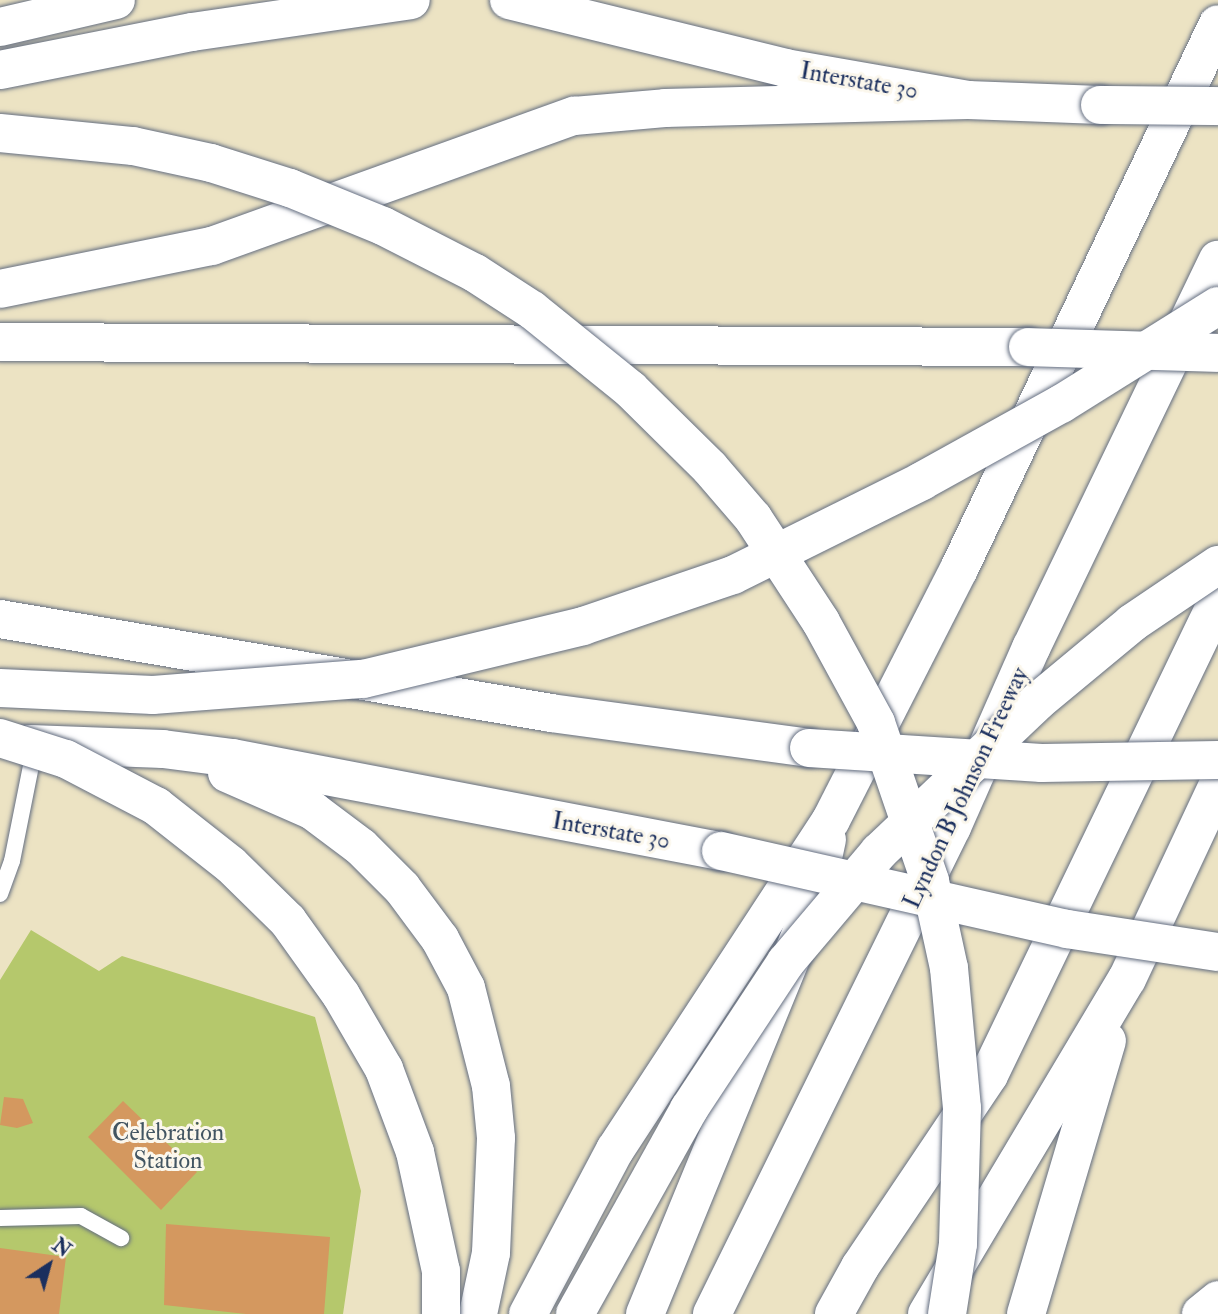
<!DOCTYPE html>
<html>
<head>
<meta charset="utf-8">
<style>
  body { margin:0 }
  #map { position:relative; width:1218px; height:1314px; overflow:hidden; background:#ece3c3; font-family:"IM FELL Double Pica",serif }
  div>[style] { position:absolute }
  .green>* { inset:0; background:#b5c86c }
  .building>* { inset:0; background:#d4985f }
  .roads { filter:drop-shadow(0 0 2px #646e81) drop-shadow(0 0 2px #646e81) }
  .lane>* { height:16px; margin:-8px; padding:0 8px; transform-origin:8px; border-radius:8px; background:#fff }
  .secondary>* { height:38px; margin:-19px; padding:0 19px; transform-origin:19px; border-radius:19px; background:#fff }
  .highway>* { height:38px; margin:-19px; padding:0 19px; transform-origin:19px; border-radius:19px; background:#fff }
  .bridges { filter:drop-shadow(0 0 2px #646e81) drop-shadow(0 0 2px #646e81) }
  .secondary-bridge>* { height:38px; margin:-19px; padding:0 19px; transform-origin:19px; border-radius:19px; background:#fff }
  .highway-bridge>* { height:38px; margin:-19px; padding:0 19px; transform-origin:19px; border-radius:19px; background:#fff }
  span { translate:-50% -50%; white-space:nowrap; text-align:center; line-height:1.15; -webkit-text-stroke:6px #fbf7ec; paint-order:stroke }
  .street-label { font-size:24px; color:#1b2f5e }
  .park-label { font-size:24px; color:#425562 }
  .north { position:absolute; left:14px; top:1230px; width:70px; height:70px; -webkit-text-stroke:5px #fbf7ec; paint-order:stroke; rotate:36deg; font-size:19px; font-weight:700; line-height:28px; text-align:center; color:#1b2f5e }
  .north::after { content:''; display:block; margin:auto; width:24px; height:32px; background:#1b2f5e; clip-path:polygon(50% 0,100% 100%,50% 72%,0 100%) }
</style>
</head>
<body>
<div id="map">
  <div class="green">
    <div style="clip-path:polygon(31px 930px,99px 971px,122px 956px,315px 1017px,361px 1191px,343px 1314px,0 1314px,0 980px)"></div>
  </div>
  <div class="building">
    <div style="clip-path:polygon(4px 1097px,23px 1099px,33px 1123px,17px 1128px,0 1125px)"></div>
    <div style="clip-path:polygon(123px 1101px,197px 1172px,161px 1210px,88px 1137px)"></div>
    <div style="clip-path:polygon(166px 1224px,330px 1237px,324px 1314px,246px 1314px,164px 1305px)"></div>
    <div style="clip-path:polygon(0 1248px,66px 1257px,59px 1314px,0 1314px)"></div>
  </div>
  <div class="roads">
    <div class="lane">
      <div style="left:0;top:894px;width:35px;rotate:-70deg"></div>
      <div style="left:12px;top:861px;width:117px;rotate:-78.7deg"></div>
      <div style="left:0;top:1218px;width:81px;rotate:-1.4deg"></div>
      <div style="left:81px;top:1216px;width:46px;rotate:28.8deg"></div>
    </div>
    <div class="secondary">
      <div style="left:509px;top:0;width:284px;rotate:13.8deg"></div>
      <div style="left:785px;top:68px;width:186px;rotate:9.9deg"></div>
      <div style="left:968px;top:100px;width:132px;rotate:2.2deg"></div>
      <div style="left:0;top:27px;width:119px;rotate:-13.1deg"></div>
      <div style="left:30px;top:744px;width:133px;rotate:2.2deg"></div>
      <div style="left:163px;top:749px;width:70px;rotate:7.4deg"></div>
      <div style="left:232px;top:758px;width:498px;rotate:10.8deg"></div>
      <div style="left:227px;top:773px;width:94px;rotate:23.8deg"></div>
      <div style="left:313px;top:811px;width:60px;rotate:36.9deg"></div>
      <div style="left:361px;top:847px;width:58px;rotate:45deg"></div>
      <div style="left:402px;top:888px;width:64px;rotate:53.3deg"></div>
      <div style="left:440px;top:939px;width:55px;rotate:62deg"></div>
      <div style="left:466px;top:988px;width:101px;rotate:75.7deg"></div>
      <div style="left:491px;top:1086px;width:52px;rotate:84.5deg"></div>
      <div style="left:496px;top:1138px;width:115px;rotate:92.5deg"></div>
      <div style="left:491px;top:1253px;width:62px;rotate:102deg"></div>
    </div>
    <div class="highway">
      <div style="left:0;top:70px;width:196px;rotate:-11.2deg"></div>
      <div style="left:192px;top:32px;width:221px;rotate:-8.3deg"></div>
      <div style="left:0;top:289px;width:216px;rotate:-11.5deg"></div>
      <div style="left:212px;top:246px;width:385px;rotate:-19.8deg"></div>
      <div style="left:574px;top:116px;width:91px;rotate:-5deg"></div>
      <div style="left:665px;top:108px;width:303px;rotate:-1.5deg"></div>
      <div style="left:0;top:342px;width:1028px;rotate:0.28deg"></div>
      <div style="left:0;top:619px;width:559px;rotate:9.68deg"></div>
      <div style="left:551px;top:713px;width:260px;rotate:7.7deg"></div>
      <div style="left:528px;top:1314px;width:186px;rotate:-62.1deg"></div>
      <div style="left:615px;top:1150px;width:394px;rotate:-56.8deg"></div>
      <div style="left:831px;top:820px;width:282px;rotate:-63deg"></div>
      <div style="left:959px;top:569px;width:603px;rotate:-64.58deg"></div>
      <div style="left:645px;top:1314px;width:442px;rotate:-67.7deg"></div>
      <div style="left:813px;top:905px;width:67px;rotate:-78deg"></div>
      <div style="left:712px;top:1314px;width:543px;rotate:-63.77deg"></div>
      <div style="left:952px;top:827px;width:196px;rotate:-66.2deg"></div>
      <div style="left:1031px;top:648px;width:431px;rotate:-64.3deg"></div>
      <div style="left:834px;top:1314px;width:54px;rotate:-61deg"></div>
      <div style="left:860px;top:1267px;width:231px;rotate:-56.1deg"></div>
      <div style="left:989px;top:1075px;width:527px;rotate:-64.26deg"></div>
      <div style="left:927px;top:1314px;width:390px;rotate:-59.2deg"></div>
      <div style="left:1127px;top:979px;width:214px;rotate:-64.9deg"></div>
      <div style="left:1026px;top:1314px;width:285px;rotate:-73.5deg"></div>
      <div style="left:1201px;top:1314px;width:22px;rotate:-39deg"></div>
    </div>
  </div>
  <div class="bridges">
    <div class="secondary-bridge">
      <div style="left:1100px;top:105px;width:118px;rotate:0.5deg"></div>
      <div style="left:721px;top:851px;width:355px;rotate:12.7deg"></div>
      <div style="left:1067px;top:929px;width:153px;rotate:8.7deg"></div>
    </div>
    <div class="highway-bridge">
      <div style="left:0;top:133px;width:134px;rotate:5.6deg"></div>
      <div style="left:133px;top:146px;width:80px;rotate:12.3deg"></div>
      <div style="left:211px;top:163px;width:83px;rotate:17.6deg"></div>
      <div style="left:290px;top:188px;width:100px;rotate:22.2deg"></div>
      <div style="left:383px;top:226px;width:103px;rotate:27.1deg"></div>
      <div style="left:475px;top:273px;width:68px;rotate:33deg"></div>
      <div style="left:532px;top:310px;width:126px;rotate:38.9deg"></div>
      <div style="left:630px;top:389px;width:112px;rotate:44.6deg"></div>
      <div style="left:710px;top:468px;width:66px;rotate:49.3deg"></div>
      <div style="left:753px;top:518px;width:124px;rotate:56.8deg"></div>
      <div style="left:821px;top:622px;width:115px;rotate:61.4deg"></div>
      <div style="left:876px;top:723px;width:167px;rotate:71.1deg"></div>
      <div style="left:930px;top:881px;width:89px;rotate:77.7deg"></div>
      <div style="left:949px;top:968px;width:141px;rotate:84.7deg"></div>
      <div style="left:962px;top:1108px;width:136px;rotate:91.7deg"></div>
      <div style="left:958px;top:1244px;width:71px;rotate:98.9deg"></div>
      <div style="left:1028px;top:347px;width:190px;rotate:1.8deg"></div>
      <div style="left:0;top:688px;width:153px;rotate:2.6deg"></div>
      <div style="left:153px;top:695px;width:211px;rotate:-4.4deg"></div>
      <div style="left:363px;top:679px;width:226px;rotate:-13.5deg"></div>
      <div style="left:583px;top:626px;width:158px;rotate:-18.8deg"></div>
      <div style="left:733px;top:575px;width:211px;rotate:-26.4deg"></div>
      <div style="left:922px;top:481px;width:159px;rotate:-29deg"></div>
      <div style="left:1061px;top:404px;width:185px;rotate:-32deg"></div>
      <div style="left:0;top:738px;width:69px;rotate:17.7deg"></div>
      <div style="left:66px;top:759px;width:102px;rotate:27.6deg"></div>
      <div style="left:156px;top:806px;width:95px;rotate:38.2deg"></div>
      <div style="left:231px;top:865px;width:80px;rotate:44.5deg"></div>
      <div style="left:288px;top:921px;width:91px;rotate:54.4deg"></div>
      <div style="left:341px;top:995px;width:86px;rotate:59.8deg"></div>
      <div style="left:384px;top:1069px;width:89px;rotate:69.5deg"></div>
      <div style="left:415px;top:1152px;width:122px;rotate:77.7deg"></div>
      <div style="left:441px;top:1271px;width:43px;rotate:90deg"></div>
      <div style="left:809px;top:748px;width:233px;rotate:3.7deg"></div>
      <div style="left:1042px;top:763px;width:176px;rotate:-1deg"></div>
      <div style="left:575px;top:1314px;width:235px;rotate:-60.9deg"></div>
      <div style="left:689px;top:1109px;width:176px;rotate:-56.6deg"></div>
      <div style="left:786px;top:962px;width:144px;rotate:-49.8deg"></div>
      <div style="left:879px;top:852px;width:218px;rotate:-43.5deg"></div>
      <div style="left:1037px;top:702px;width:124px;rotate:-39.7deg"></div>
      <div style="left:1132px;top:623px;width:104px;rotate:-34deg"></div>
    </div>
  </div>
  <div class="street-label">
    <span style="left:859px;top:81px;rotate:10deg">Interstate 30</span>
    <span style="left:966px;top:788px;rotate:-65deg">Lyndon B Johnson Freeway</span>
    <span style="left:611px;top:831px;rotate:10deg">Interstate 30</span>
  </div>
  <div class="park-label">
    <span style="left:168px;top:1147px">Celebration<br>Station</span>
  </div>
  <div class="north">N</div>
</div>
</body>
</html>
